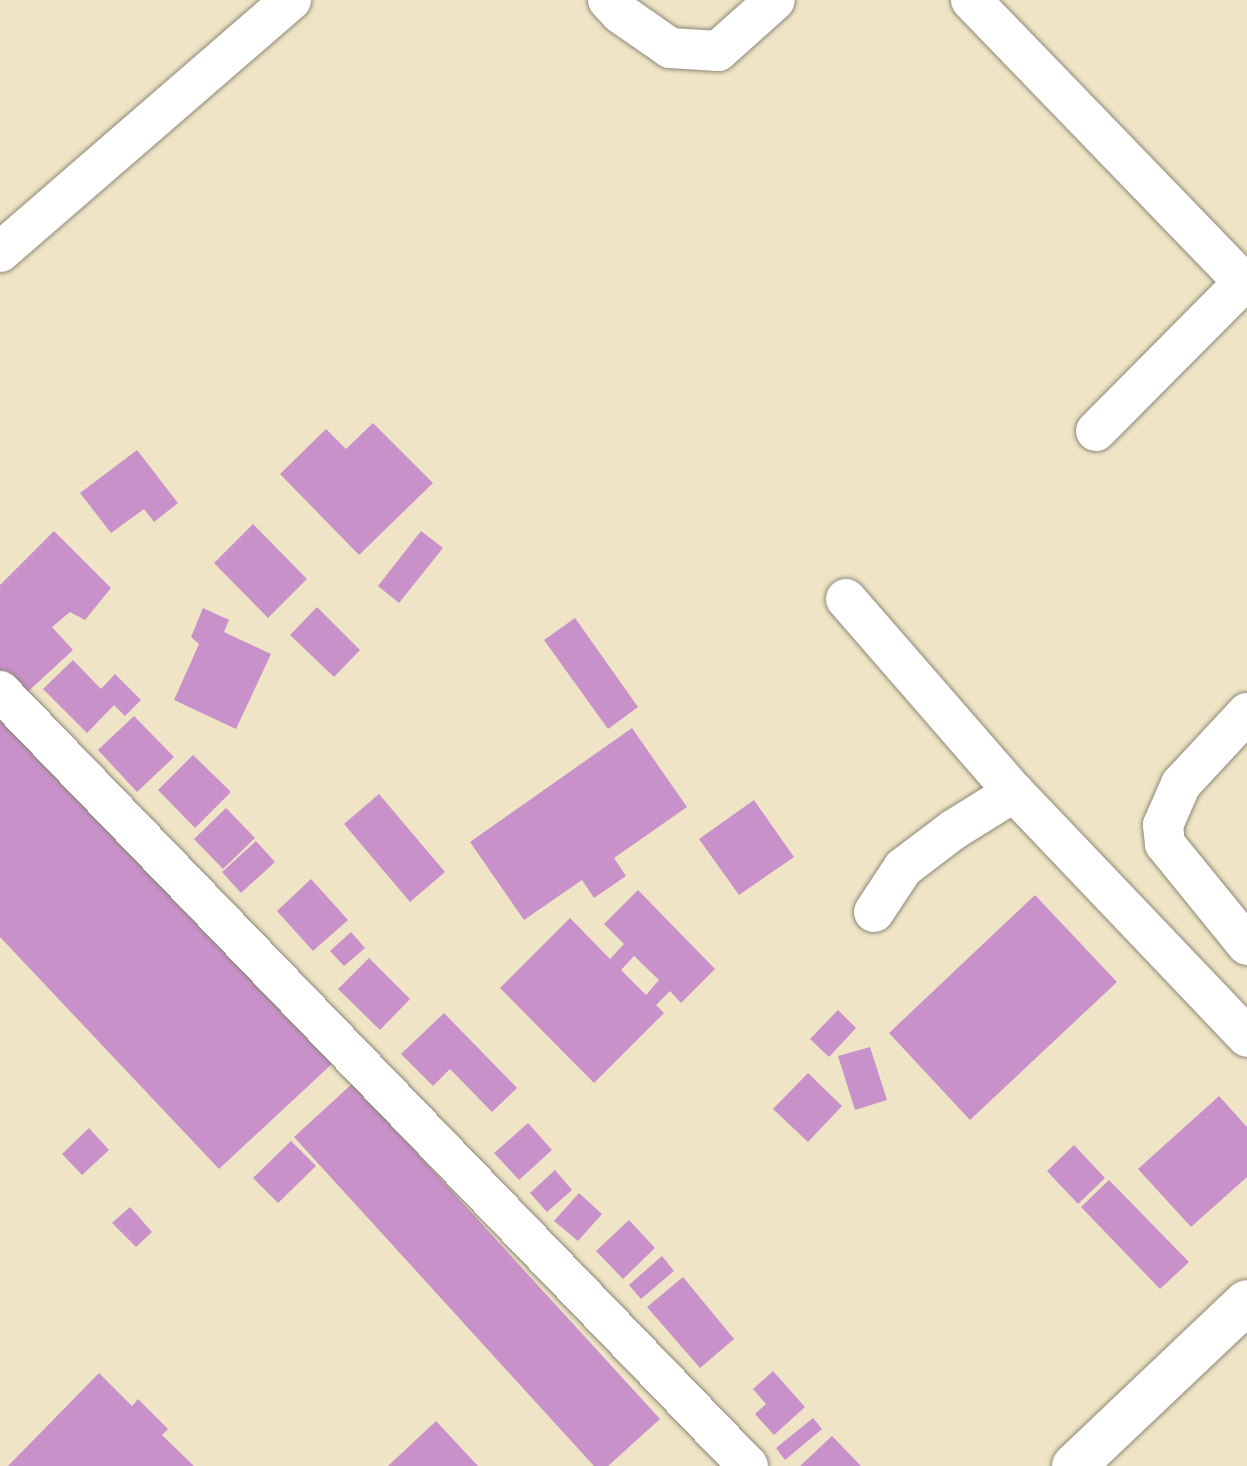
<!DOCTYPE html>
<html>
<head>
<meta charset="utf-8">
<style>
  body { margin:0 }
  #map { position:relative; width:1247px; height:1466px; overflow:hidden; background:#efe5c6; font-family:"IM FELL French Canon",serif }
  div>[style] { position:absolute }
  .building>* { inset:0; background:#c991ca }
  .roads { filter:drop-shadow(0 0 2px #8d8878) drop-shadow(0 0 2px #8d8878) }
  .minor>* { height:40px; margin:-20px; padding:0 20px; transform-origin:20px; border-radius:20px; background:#fff }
  .secondary>* { height:44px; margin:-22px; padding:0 22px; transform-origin:22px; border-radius:22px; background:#fff }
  span { translate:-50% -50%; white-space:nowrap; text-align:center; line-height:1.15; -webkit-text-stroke:7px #fcf5e5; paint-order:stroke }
</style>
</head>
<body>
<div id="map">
  <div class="building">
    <div style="clip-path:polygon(373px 423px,433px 483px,359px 555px,280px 474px,326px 429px,346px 449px)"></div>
    <div style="clip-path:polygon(137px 450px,178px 503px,154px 522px,144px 509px,111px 533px,80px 493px)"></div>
    <div style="clip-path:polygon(253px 524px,307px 579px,268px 618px,214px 563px)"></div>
    <div style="clip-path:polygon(54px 531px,111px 588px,85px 620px,70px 612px,52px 627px,73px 650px,21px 698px,0 674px,0 585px)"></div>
    <div style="clip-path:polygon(421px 531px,443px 548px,399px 603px,378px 586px)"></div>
    <div style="clip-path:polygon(317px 607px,360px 650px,334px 677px,290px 635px)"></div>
    <div style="clip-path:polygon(203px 608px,229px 620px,224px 632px,271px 654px,236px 729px,174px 700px,199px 644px,191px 637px)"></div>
    <div style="clip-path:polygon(575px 618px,638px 707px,608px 729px,544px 640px)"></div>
    <div style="clip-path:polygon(73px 660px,101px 689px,115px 674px,141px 700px,125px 716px,114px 705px,87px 733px,43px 689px)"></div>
    <div style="clip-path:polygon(0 708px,334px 1062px,219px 1169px,0 937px)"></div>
    <div style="clip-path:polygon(134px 716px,174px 757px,137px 792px,98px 750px)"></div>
    <div style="clip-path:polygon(632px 728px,687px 807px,614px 858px,626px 876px,594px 898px,582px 880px,524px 920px,470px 842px)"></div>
    <div style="clip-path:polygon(193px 755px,231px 792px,195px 828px,158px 790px)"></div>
    <div style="clip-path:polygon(379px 794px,445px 872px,410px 902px,344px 824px)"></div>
    <div style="clip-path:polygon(754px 800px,794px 857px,739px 895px,699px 839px)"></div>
    <div style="clip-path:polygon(226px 808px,255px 838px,223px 869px,194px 839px)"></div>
    <div style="clip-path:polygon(256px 841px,275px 862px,241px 893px,222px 872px)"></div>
    <div style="clip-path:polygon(311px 879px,348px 920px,313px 951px,277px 911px)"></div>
    <div style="clip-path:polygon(evenodd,638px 890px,715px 969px,681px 1003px,670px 991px,656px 1005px,664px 1013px,594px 1083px,500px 988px,570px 918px,610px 959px,624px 944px,604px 924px,638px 890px,634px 956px,659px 980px,646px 995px,621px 970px,634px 956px)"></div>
    <div style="clip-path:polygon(1035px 895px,1117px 982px,970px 1120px,889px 1033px)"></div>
    <div style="clip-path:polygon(351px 932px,365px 948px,344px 966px,330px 951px)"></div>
    <div style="clip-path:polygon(369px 958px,410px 999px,380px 1030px,338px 989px)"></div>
    <div style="clip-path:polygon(838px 1010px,856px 1028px,829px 1057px,810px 1039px)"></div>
    <div style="clip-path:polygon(444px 1013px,517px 1088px,492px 1112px,450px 1069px,433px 1086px,401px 1054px)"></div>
    <div style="clip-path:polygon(870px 1047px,887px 1100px,855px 1110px,838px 1056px)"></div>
    <div style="clip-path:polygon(808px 1073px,842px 1106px,808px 1142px,773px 1109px)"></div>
    <div style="clip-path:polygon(353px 1083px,660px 1419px,608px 1466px,594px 1466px,294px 1137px)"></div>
    <div style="clip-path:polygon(1219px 1096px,1247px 1127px,1247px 1177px,1191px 1227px,1138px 1169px)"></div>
    <div style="clip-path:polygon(528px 1123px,552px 1150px,519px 1180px,494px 1153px)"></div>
    <div style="clip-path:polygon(89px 1128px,109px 1150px,82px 1175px,62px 1154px)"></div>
    <div style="clip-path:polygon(291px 1141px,316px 1166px,278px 1203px,253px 1178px)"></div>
    <div style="clip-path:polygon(1074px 1145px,1105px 1178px,1078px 1204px,1047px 1171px)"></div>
    <div style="clip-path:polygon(555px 1170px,572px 1190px,547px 1212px,530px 1193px)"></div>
    <div style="clip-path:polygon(1109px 1180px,1189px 1262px,1160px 1289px,1081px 1207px)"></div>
    <div style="clip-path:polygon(579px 1193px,602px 1214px,578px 1241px,554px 1221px)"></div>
    <div style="clip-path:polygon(130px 1207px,152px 1232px,136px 1247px,112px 1223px)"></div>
    <div style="clip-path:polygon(629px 1220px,655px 1248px,623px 1279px,596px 1251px)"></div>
    <div style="clip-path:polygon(662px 1256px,674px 1271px,641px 1299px,629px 1285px)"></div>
    <div style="clip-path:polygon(683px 1277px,734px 1339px,700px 1368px,647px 1307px)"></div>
    <div style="clip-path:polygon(773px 1371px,805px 1407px,774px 1435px,755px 1414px,766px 1404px,753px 1389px)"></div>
    <div style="clip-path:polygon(99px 1373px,132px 1406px,138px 1399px,168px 1429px,162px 1435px,194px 1466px,8px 1466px)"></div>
    <div style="clip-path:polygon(813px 1418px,822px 1429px,785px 1460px,776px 1448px)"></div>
    <div style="clip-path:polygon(436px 1421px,478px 1466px,388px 1466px)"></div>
    <div style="clip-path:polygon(832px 1436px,861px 1466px,800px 1466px)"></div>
  </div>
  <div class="roads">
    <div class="minor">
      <div style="left:608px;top:0;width:18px;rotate:47deg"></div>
      <div style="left:620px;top:13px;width:61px;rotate:35deg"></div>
      <div style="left:670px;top:48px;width:48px;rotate:3.6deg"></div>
      <div style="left:718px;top:51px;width:76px;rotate:-41.8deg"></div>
      <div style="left:971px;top:0;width:392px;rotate:46deg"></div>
      <div style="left:0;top:252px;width:385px;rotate:-40.9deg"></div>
      <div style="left:1096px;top:431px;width:214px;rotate:-45.2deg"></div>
      <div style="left:846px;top:599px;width:256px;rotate:49deg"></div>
      <div style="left:0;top:691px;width:1077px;rotate:46.02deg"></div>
      <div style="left:1247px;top:713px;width:97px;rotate:132.9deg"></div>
      <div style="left:1181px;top:784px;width:45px;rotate:113.7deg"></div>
      <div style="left:1163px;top:825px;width:19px;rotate:84deg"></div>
      <div style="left:1165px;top:844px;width:130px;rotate:50.9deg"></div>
      <div style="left:874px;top:912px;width:53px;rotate:-56.6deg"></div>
      <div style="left:903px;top:868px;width:63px;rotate:-37.2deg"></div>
      <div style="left:953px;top:830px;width:72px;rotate:-31.9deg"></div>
      <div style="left:1014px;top:792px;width:338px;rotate:46.4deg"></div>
    </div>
    <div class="secondary">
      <div style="left:1074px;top:1466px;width:238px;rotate:-43.5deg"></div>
    </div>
  </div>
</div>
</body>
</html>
